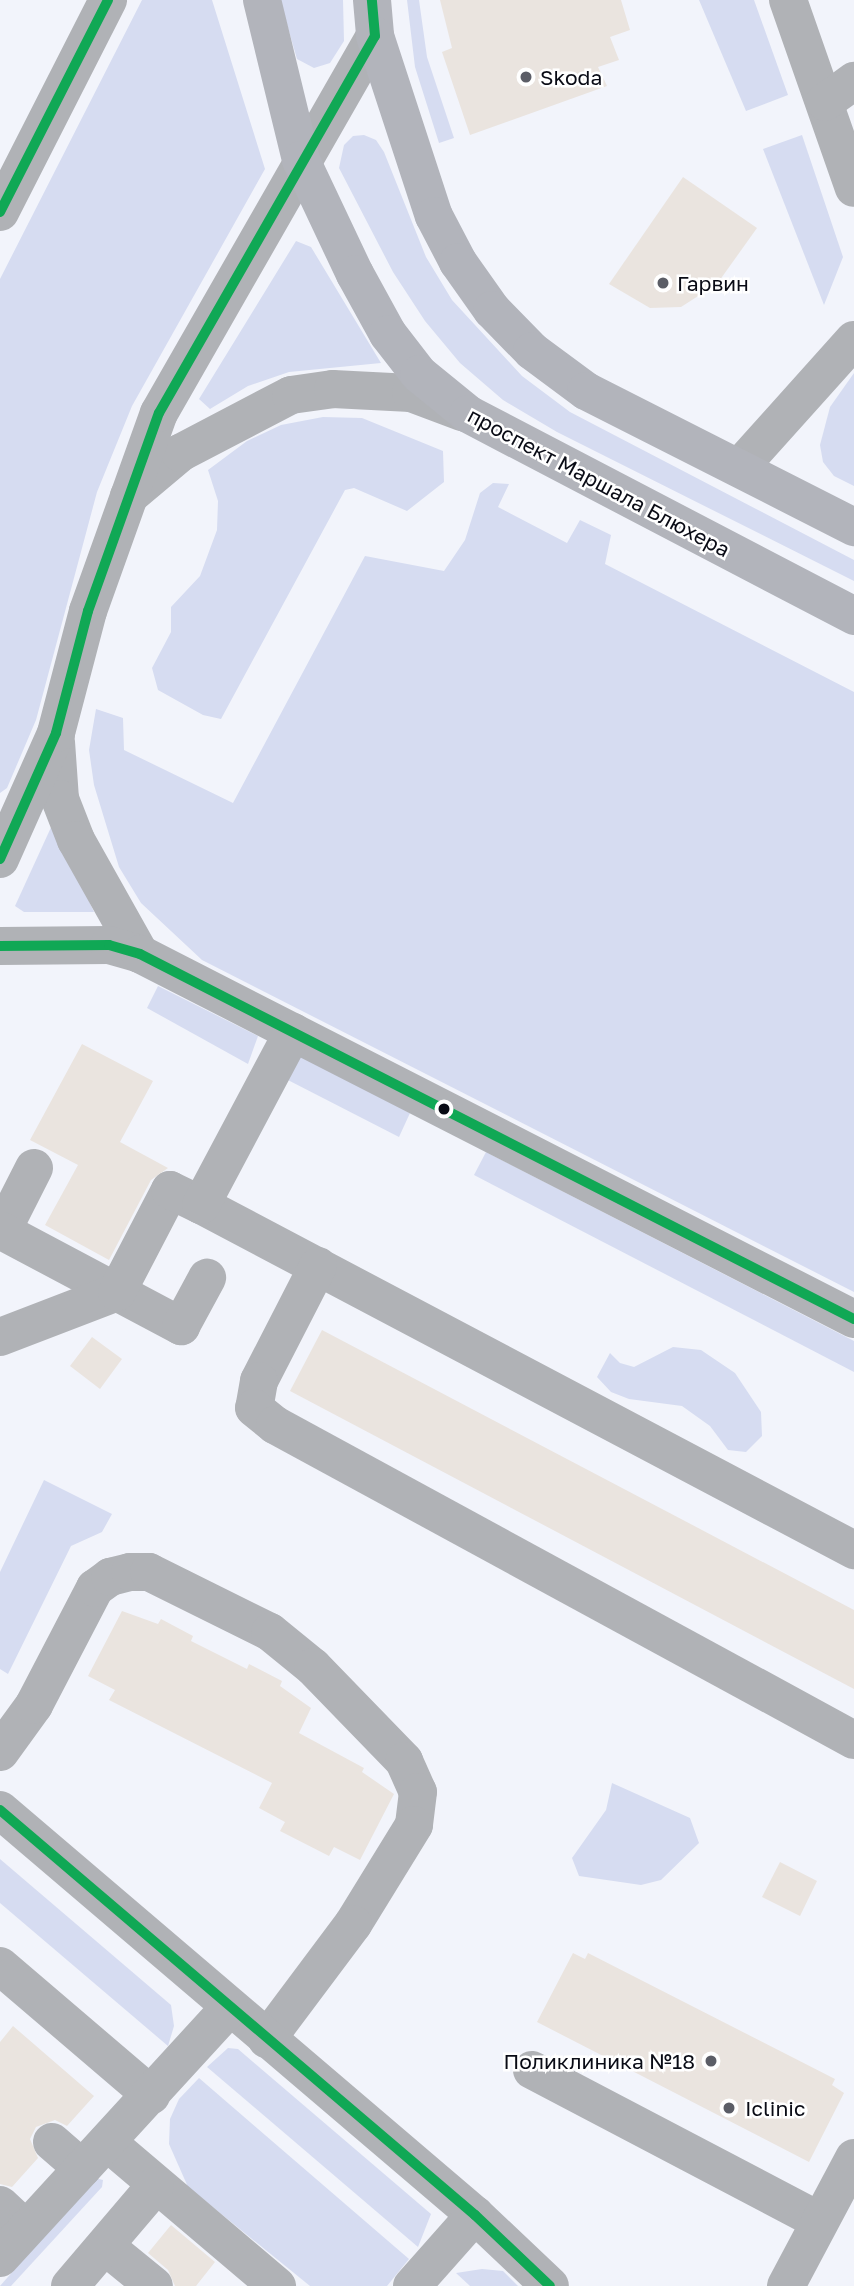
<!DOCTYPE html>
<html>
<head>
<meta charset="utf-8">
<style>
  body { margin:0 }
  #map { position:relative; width:854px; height:2286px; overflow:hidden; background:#f2f4fb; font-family:"Golos Text",sans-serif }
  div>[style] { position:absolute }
  .green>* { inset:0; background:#d6dcf1 }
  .building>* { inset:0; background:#eae4df }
  .minor>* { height:38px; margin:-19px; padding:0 19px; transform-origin:19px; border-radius:19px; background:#b0b2b6 }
  .major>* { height:38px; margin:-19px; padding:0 19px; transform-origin:19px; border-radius:19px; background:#b2b4bb }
  .bus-1>* { height:10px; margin:-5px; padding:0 5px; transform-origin:5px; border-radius:5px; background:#10a855 }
  .dots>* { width:19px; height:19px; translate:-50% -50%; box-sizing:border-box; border:4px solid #fff; border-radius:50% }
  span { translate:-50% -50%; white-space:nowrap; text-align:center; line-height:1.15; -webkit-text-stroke:5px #fff; paint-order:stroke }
  .poi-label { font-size:21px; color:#090b15 }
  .left { translate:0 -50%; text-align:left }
  .right { translate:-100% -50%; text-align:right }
  .street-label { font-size:21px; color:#090b15 }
</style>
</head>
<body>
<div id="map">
  <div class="green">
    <div style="clip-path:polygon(142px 0,212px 0,265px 169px,132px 406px,97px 492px,36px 720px,7px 788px,0 793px,0 279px)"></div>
    <div style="clip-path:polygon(280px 0,343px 0,344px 41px,330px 63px,314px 68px,297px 59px)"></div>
    <div style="clip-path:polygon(407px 0,419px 0,427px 57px,454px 138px,439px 143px,415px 67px)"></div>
    <div style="clip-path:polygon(699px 0,754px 0,788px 95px,746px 111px)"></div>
    <div style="clip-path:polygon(364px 135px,376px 140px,384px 152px,426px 257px,452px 300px,522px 376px,570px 412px,854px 560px,854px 581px,557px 432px,503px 400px,460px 363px,425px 321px,393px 272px,339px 168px,344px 145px,353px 136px)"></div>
    <div style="clip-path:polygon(802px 135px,843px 257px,824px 305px,763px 149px)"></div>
    <div style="clip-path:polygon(296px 241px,311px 247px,381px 363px,289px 372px,248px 386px,210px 409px,199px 399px)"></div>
    <div style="clip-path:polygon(854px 373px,854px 486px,834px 476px,823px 462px,820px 445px,830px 407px)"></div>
    <div style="clip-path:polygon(323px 417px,362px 418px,443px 451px,444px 482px,407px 511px,354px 488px,345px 490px,221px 719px,203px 715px,158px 690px,152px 668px,171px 632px,171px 607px,200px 576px,217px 530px,218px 501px,208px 470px,247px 441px,281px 425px)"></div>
    <div style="clip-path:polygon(493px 483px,509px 484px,498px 507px,567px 543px,580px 520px,611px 535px,605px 564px,854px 692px,854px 1292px,202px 960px,141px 903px,119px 867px,94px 785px,89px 750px,96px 709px,123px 718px,124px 750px,233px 803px,365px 556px,444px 571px,465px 540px,480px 493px)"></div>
    <div style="clip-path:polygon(53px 823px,94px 912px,24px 912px,15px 906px)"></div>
    <div style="clip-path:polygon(158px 986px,258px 1036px,248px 1064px,147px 1008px)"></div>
    <div style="clip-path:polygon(300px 1055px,410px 1113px,399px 1137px,282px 1077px)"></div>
    <div style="clip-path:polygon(486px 1152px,854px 1341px,854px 1372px,474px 1175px)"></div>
    <div style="clip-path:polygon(673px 1347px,701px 1350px,735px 1373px,761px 1412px,762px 1436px,746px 1452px,728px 1450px,710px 1426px,682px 1406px,629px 1399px,611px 1392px,597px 1377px,610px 1353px,620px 1363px,634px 1367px)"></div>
    <div style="clip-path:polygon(44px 1480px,112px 1514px,102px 1532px,71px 1546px,8px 1674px,0 1669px,0 1572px)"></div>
    <div style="clip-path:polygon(612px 1783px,690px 1818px,699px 1843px,661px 1880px,641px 1885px,579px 1876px,572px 1858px,606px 1810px)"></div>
    <div style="clip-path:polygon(0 1859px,171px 2005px,174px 2026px,168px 2046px,0 1903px)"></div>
    <div style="clip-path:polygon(228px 2048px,238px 2049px,431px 2214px,418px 2247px,207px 2067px)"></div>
    <div style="clip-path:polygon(199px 2078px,409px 2259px,387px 2286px,310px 2286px,188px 2187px,169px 2144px,170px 2119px,179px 2099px)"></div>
    <div style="clip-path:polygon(95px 2178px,103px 2180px,102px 2187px,11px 2286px,0 2286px)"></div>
    <div style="clip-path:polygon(482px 2269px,503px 2271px,518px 2286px,470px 2286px,456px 2273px)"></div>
  </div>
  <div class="building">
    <div style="clip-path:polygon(440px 0,621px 0,630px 30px,610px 37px,619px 60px,598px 67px,607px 86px,470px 135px,442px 52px,452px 48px)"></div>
    <div style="clip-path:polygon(683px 177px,757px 228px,717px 284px,681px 307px,650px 308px,609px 284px)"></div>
    <div style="clip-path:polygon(82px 1044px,153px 1081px,120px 1142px,168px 1168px,151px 1180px,109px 1260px,45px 1225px,78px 1165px,30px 1140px)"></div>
    <div style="clip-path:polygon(322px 1330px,854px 1610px,854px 1689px,290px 1391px)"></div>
    <div style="clip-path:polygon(92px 1337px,122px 1359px,100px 1389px,70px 1366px)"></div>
    <div style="clip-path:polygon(122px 1611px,158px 1624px,161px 1619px,193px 1636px,191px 1641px,247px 1669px,249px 1664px,282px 1681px,280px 1686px,311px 1708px,299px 1733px,364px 1768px,362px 1772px,394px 1794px,360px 1860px,334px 1847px,329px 1856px,280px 1831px,285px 1822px,259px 1808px,272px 1783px,109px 1700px,115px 1690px,88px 1676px)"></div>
    <div style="clip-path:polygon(780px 1862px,817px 1881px,800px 1916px,762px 1897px)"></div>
    <div style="clip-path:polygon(573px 1953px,585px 1959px,588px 1953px,835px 2079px,832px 2085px,844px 2093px,809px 2162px,537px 2022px)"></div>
    <div style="clip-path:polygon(13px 2026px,94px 2096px,67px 2126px,55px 2120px,36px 2127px,30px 2139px,38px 2158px,12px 2187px,0 2184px,0 2042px)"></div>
    <div style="clip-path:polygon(171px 2225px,215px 2262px,196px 2286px,175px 2286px,168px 2270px,148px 2253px)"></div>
  </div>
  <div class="minor">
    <div style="left:788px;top:0;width:199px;rotate:70.7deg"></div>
    <div style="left:825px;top:102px;width:36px;rotate:-36deg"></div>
    <div style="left:0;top:212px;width:238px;rotate:-63deg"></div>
    <div style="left:739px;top:468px;width:172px;rotate:-48.1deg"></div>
    <div style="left:129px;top:496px;width:67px;rotate:-40.1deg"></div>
    <div style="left:180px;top:453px;width:125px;rotate:-27.6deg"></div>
    <div style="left:291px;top:395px;width:42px;rotate:-8.1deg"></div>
    <div style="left:333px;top:389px;width:78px;rotate:2.9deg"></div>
    <div style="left:411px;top:393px;width:54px;rotate:20.4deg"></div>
    <div style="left:56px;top:742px;width:57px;rotate:86deg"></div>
    <div style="left:60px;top:799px;width:44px;rotate:68.7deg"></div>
    <div style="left:76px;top:840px;width:131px;rotate:60.7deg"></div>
    <div style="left:0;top:859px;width:138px;rotate:-66deg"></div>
    <div style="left:56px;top:733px;width:126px;rotate:-75.3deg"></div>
    <div style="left:88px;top:611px;width:210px;rotate:-70.3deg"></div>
    <div style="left:159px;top:413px;width:434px;rotate:-60.2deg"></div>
    <div style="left:0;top:946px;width:109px;rotate:-0.5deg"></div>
    <div style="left:109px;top:945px;width:32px;rotate:16deg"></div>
    <div style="left:140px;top:954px;width:802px;rotate:27.08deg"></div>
    <div style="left:34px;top:1168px;width:71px;rotate:116.9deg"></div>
    <div style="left:2px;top:1231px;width:203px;rotate:28deg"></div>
    <div style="left:181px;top:1326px;width:55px;rotate:-61.6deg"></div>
    <div style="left:201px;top:1205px;width:739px;rotate:27.85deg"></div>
    <div style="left:318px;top:1266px;width:129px;rotate:117.2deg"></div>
    <div style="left:259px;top:1381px;width:27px;rotate:100deg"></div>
    <div style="left:254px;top:1408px;width:27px;rotate:39deg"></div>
    <div style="left:275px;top:1425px;width:659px;rotate:28.55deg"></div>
    <div style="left:0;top:1337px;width:125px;rotate:-21deg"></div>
    <div style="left:117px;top:1292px;width:115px;rotate:-62.5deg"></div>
    <div style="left:170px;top:1190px;width:34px;rotate:26deg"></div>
    <div style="left:201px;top:1205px;width:196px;rotate:-62deg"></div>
    <div style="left:0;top:1752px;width:58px;rotate:-54.1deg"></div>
    <div style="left:34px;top:1705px;width:132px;rotate:-62.5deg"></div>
    <div style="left:95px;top:1588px;width:19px;rotate:-36deg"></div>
    <div style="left:110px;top:1577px;width:21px;rotate:-14deg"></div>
    <div style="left:130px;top:1572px;width:19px"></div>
    <div style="left:149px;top:1572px;width:135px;rotate:26.4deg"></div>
    <div style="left:270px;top:1632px;width:55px;rotate:39.1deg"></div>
    <div style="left:313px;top:1667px;width:131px;rotate:45.9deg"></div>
    <div style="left:404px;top:1761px;width:34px;rotate:66deg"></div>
    <div style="left:418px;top:1792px;width:33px;rotate:97deg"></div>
    <div style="left:414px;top:1825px;width:116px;rotate:121.6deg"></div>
    <div style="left:353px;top:1924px;width:144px;rotate:126.8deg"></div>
    <div style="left:0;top:1810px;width:624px;rotate:40.45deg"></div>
    <div style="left:475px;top:2215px;width:103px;rotate:43.4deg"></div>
    <div style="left:0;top:1966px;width:199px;rotate:40.5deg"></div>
    <div style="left:532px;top:2070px;width:325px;rotate:27.7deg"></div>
    <div style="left:52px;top:2142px;width:40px;rotate:41deg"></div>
    <div style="left:107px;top:2142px;width:223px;rotate:40.3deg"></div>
    <div style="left:0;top:2205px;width:35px;rotate:43deg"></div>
    <div style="left:105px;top:2246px;width:63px;rotate:39.2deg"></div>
    <div style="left:0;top:2258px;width:340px;rotate:-47.5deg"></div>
    <div style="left:70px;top:2286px;width:131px;rotate:-49.6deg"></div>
    <div style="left:412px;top:2286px;width:95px;rotate:-48.4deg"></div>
    <div style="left:786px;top:2286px;width:145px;rotate:-62deg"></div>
  </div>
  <div class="major">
    <div style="left:262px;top:0;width:165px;rotate:76.3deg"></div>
    <div style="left:301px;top:160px;width:126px;rotate:64.7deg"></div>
    <div style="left:355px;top:274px;width:68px;rotate:61.2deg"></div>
    <div style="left:388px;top:334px;width:51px;rotate:52.2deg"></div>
    <div style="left:419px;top:374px;width:63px;rotate:39.2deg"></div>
    <div style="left:468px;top:414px;width:436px;rotate:27.6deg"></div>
    <div style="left:372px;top:0;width:36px;rotate:85deg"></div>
    <div style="left:375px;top:36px;width:189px;rotate:71.9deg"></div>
    <div style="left:434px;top:216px;width:52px;rotate:62.4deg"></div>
    <div style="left:458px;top:262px;width:59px;rotate:54.7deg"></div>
    <div style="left:492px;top:310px;width:57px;rotate:45.7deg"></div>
    <div style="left:532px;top:351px;width:67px;rotate:36.5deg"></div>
    <div style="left:586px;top:391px;width:301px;rotate:26.9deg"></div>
  </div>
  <div class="bus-1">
    <div style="left:0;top:212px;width:238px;rotate:-63deg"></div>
    <div style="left:0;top:859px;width:138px;rotate:-66deg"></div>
    <div style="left:56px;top:733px;width:126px;rotate:-75.3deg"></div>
    <div style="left:88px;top:611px;width:210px;rotate:-70.3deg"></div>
    <div style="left:159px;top:413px;width:434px;rotate:-60.2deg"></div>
    <div style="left:375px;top:36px;width:36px;rotate:-95deg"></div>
    <div style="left:0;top:946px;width:109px;rotate:-0.5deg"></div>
    <div style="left:109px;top:945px;width:32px;rotate:16deg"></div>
    <div style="left:140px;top:954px;width:802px;rotate:27.08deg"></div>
    <div style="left:0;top:1810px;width:624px;rotate:40.45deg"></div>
    <div style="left:475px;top:2215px;width:103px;rotate:43.4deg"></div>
  </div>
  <div class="dots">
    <div style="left:526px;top:77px;background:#5b5d66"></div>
    <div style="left:663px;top:283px;background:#5b5d66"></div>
    <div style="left:444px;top:1109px;background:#090b15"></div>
    <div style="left:711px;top:2061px;background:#5b5d66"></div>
    <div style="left:729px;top:2108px;background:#5b5d66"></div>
  </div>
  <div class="poi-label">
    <span class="left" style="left:540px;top:77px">Skoda</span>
    <span class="left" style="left:677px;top:283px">Гарвин</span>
    <span class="right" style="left:695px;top:2061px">Поликлиника №18</span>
    <span class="left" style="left:745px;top:2108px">Iclinic</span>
  </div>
  <div class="street-label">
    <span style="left:599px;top:482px;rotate:28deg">проспект Маршала Блюхера</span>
  </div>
</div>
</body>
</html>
